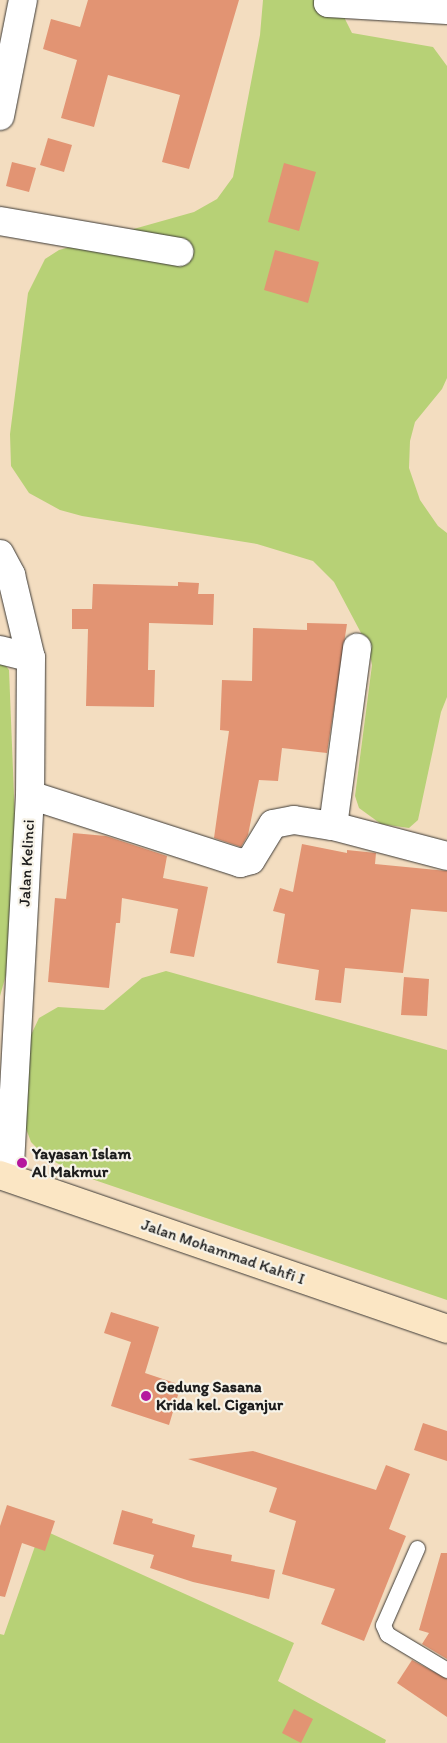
<!DOCTYPE html>
<html>
<head>
<meta charset="utf-8">
<style>
  body { margin:0 }
  #map { position:relative; width:447px; height:1743px; overflow:hidden; background:#f3ddc0; font-family:Itim,sans-serif }
  div>[style] { position:absolute }
  .green>* { inset:0; background:#b7d176 }
  .building>* { inset:0; background:#e29473 }
  .roads { filter:drop-shadow(0 0 1px #3c3935) drop-shadow(0 0 1px #3c3935) }
  .lane>* { height:15px; margin:-7.5px; padding:0 7.5px; transform-origin:7.5px; border-radius:7.5px; background:#fff }
  .street>* { height:28px; margin:-14px; padding:0 14px; transform-origin:14px; border-radius:14px; background:#fff }
  .secondary>* { height:28px; margin:-14px; padding:0 14px; transform-origin:14px; border-radius:14px; background:#fbe6c4 }
  .dots>* { width:14px; height:14px; translate:-50% -50%; box-sizing:border-box; border:2px solid #f7f3e8; border-radius:50% }
  span { translate:-50% -50%; white-space:nowrap; text-align:center; line-height:1.15; -webkit-text-stroke:4.5px #f7f3e8; paint-order:stroke }
  .street-label { font-size:16px; color:#1c1c1c }
  .poi-label { font-size:16px; color:#1c1c1c; font-weight:700 }
  .left { translate:0 -50%; text-align:left }
</style>
</head>
<body>
<div id="map">
  <div class="green">
    <div style="clip-path:polygon(263px 0,348px 0,345px 19px,352px 33px,433px 47px,447px 66px,447px 378px,442px 389px,415px 422px,410px 441px,409px 468px,420px 500px,438px 526px,447px 533px,447px 697px,441px 712px,418px 820px,409px 828px,381px 824px,359px 808px,355px 796px,372px 665px,369px 648px,334px 582px,313px 561px,257px 544px,82px 516px,60px 510px,29px 493px,11px 466px,10px 434px,28px 293px,45px 259px,59px 250px,194px 212px,217px 199px,233px 177px,260px 35px)"></div>
    <div style="clip-path:polygon(0 659px,9px 670px,16px 846px,6px 975px,0 996px)"></div>
    <div style="clip-path:polygon(166px 971px,447px 1050px,447px 1300px,77px 1174px,46px 1157px,31px 1142px,25px 1126px,23px 1105px,31px 1035px,39px 1018px,58px 1007px,104px 1010px,142px 978px)"></div>
    <div style="clip-path:polygon(41px 1529px,294px 1643px,278px 1681px,386px 1740px,385px 1743px,0 1743px,0 1634px,4px 1635px)"></div>
  </div>
  <div class="building">
    <div style="clip-path:polygon(88px 0,239px 0,189px 169px,162px 162px,180px 95px,108px 75px,94px 127px,61px 118px,77px 60px,43px 49px,51px 19px,80px 27px)"></div>
    <div style="clip-path:polygon(48px 138px,72px 145px,64px 172px,40px 165px)"></div>
    <div style="clip-path:polygon(12px 162px,36px 168px,29px 192px,6px 186px)"></div>
    <div style="clip-path:polygon(284px 163px,316px 172px,299px 231px,268px 222px)"></div>
    <div style="clip-path:polygon(275px 250px,319px 262px,308px 303px,264px 290px)"></div>
    <div style="clip-path:polygon(178px 582px,199px 583px,198px 594px,214px 594px,213px 625px,149px 623px,148px 670px,155px 670px,154px 707px,86px 706px,88px 629px,72px 629px,72px 609px,92px 609px,93px 584px,178px 586px)"></div>
    <div style="clip-path:polygon(307px 623px,347px 624px,327px 753px,282px 748px,278px 781px,259px 780px,248px 835px,241px 847px,214px 838px,229px 731px,220px 730px,222px 680px,252px 681px,253px 628px,307px 630px)"></div>
    <div style="clip-path:polygon(73px 833px,106px 836px,167px 856px,163px 878px,208px 887px,194px 957px,170px 953px,178px 909px,122px 898px,120px 923px,116px 923px,109px 988px,48px 982px,55px 898px,66px 899px)"></div>
    <div style="clip-path:polygon(302px 844px,347px 853px,347px 850px,376px 853px,375px 864px,447px 871px,447px 912px,411px 909px,403px 973px,345px 968px,341px 1003px,315px 1000px,319px 970px,277px 963px,285px 914px,273px 911px,280px 888px,293px 892px)"></div>
    <div style="clip-path:polygon(404px 977px,429px 979px,427px 1016px,401px 1015px)"></div>
    <div style="clip-path:polygon(111px 1312px,159px 1327px,145px 1373px,181px 1385px,169px 1425px,111px 1406px,131px 1342px,104px 1333px)"></div>
    <div style="clip-path:polygon(423px 1423px,447px 1431px,447px 1461px,414px 1450px)"></div>
    <div style="clip-path:polygon(253px 1451px,376px 1490px,386px 1465px,410px 1474px,389px 1529px,406px 1536px,364px 1641px,321px 1624px,335px 1589px,282px 1574px,296px 1521px,269px 1512px,277px 1488px,188px 1459px)"></div>
    <div style="clip-path:polygon(7px 1505px,55px 1521px,45px 1551px,22px 1543px,5px 1597px,0 1596px,0 1526px)"></div>
    <div style="clip-path:polygon(122px 1510px,153px 1519px,152px 1523px,195px 1535px,192px 1547px,232px 1555px,231px 1561px,275px 1570px,269px 1599px,193px 1582px,150px 1568px,154px 1555px,113px 1544px)"></div>
    <div style="clip-path:polygon(441px 1553px,447px 1553px,447px 1659px,422px 1644px,429px 1633px,419px 1630px)"></div>
    <div style="clip-path:polygon(412px 1660px,447px 1679px,447px 1717px,397px 1683px)"></div>
    <div style="clip-path:polygon(294px 1709px,313px 1719px,301px 1743px,282px 1733px)"></div>
  </div>
  <div class="roads">
    <div class="lane">
      <div style="left:417px;top:1548px;width:84px;rotate:113.8deg"></div>
      <div style="left:383px;top:1625px;width:10px;rotate:66deg"></div>
      <div style="left:387px;top:1634px;width:70px;rotate:31deg"></div>
    </div>
    <div class="street">
      <div style="left:329px;top:0;width:3px;rotate:108deg"></div>
      <div style="left:328px;top:3px;width:119px;rotate:3.4deg"></div>
      <div style="left:0;top:116px;width:118px;rotate:-78.8deg"></div>
      <div style="left:0;top:221px;width:182px;rotate:9.8deg"></div>
      <div style="left:0;top:554px;width:24px;rotate:62deg"></div>
      <div style="left:11px;top:575px;width:85px;rotate:76.5deg"></div>
      <div style="left:31px;top:658px;width:137px;rotate:90.4deg"></div>
      <div style="left:30px;top:795px;width:383px;rotate:93.1deg"></div>
      <div style="left:0;top:650px;width:32px;rotate:14deg"></div>
      <div style="left:30px;top:795px;width:221px;rotate:17.9deg"></div>
      <div style="left:240px;top:863px;width:11px;rotate:-15deg"></div>
      <div style="left:251px;top:860px;width:42px;rotate:-58.6deg"></div>
      <div style="left:273px;top:824px;width:21px;rotate:-11deg"></div>
      <div style="left:294px;top:820px;width:39px;rotate:9deg"></div>
      <div style="left:333px;top:826px;width:118px;rotate:14.7deg"></div>
      <div style="left:333px;top:826px;width:180px;rotate:-82.3deg"></div>
    </div>
    <div class="secondary">
      <div style="left:0;top:1175px;width:473px;rotate:19deg"></div>
    </div>
  </div>
  <div class="dots">
    <div style="left:22px;top:1163px;background:#b5179e"></div>
    <div style="left:146px;top:1396px;background:#b5179e"></div>
  </div>
  <div class="street-label">
    <span style="left:27px;top:863px;rotate:-87deg">Jalan Kelinci</span>
    <span style="left:223px;top:1252px;rotate:19deg">Jalan Mohammad Kahfi I</span>
  </div>
  <div class="poi-label">
    <span class="left" style="left:32px;top:1163px">Yayasan Islam<br>Al Makmur</span>
    <span class="left" style="left:156px;top:1396px">Gedung Sasana<br>Krida kel. Ciganjur</span>
  </div>
</div>
</body>
</html>
